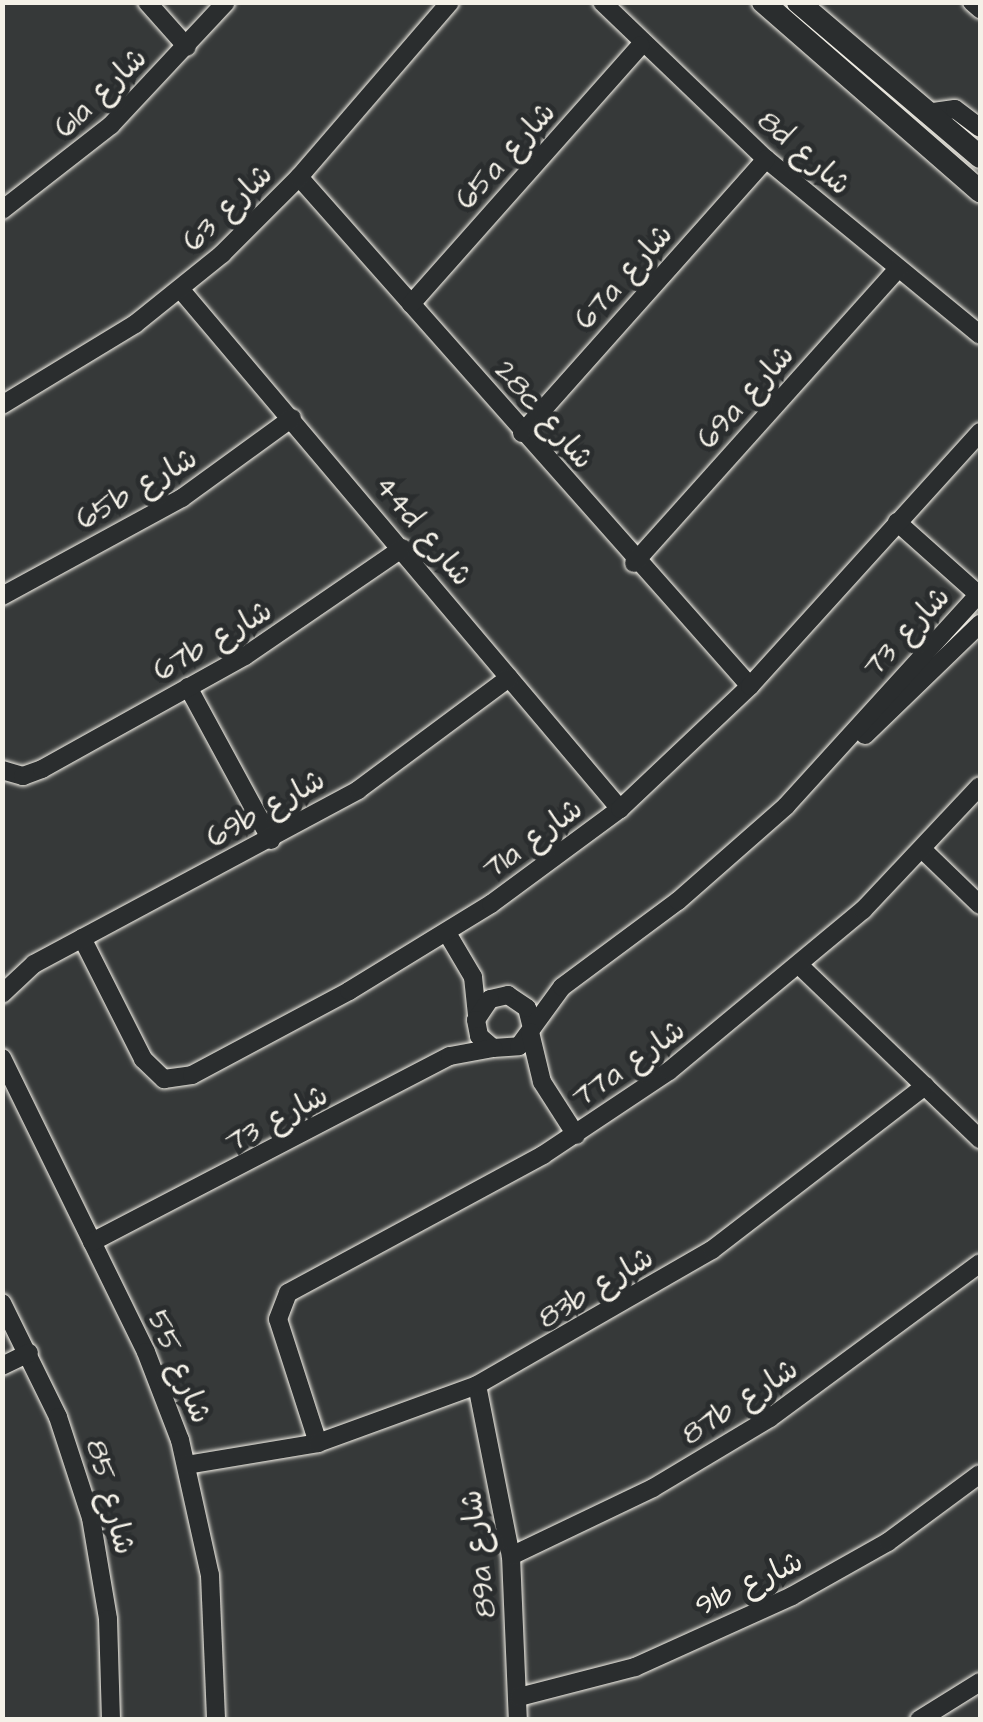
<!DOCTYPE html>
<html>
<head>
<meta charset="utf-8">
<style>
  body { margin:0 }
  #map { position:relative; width:983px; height:1722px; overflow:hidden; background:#363939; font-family:"Architects Daughter","Playpen Sans Arabic",sans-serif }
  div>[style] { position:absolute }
  .roads { filter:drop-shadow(0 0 2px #f4f1e8) drop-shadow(0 0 2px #f4f1e8) }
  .minor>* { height:18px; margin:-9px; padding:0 9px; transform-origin:9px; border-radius:9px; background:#2a2d2e }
  .major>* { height:22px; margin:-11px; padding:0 11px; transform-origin:11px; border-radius:11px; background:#2a2d2e }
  span { translate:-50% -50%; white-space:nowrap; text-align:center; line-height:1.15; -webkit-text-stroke:10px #2a2d2e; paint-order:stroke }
  .street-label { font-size:30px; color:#f4f1e8 }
  .frame { position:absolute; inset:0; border:5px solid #f4f1e8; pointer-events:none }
</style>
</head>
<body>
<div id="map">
  <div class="roads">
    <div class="minor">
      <div style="left:147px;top:2px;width:60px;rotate:48.4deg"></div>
      <div style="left:602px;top:2px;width:227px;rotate:43.8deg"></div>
      <div style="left:766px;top:159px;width:277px;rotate:39.4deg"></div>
      <div style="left:972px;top:2px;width:11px;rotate:41deg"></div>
      <div style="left:926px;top:113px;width:29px;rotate:-8deg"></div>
      <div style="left:955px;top:109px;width:31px;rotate:37deg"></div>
      <div style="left:299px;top:177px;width:680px;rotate:48.46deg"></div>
      <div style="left:2px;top:210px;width:138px;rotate:-37.9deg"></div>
      <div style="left:111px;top:125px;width:168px;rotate:-46.9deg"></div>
      <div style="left:181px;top:290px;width:680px;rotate:49.77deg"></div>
      <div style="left:411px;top:304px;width:346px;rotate:-48.4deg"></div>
      <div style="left:2px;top:405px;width:156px;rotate:-31.3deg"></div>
      <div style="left:135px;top:324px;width:112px;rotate:-38.8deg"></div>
      <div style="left:222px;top:254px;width:109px;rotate:-45deg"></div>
      <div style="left:299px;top:177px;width:231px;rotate:-49.2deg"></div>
      <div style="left:522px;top:433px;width:367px;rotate:-48.3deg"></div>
      <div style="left:897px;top:522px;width:110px;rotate:41.7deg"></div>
      <div style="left:634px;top:563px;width:395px;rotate:-48.1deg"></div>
      <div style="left:2px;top:596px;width:205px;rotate:-28.6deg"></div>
      <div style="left:182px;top:498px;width:136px;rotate:-36deg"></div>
      <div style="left:188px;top:687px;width:174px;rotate:61.5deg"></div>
      <div style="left:865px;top:735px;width:160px;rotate:-44deg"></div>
      <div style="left:2px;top:770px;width:22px;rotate:16deg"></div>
      <div style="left:23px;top:776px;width:20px;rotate:-20deg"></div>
      <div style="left:42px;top:769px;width:232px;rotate:-29.1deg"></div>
      <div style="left:245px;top:656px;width:191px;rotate:-34.4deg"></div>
      <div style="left:923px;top:850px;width:79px;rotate:44deg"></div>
      <div style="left:447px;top:933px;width:51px;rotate:59.4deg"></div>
      <div style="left:473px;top:977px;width:37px;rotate:84deg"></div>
      <div style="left:82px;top:938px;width:136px;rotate:63.2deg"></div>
      <div style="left:143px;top:1059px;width:29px;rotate:44deg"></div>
      <div style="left:164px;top:1079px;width:28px;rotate:-8deg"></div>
      <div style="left:192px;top:1075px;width:178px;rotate:-28.1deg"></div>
      <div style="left:349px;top:991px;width:167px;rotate:-31.5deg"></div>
      <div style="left:491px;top:904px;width:160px;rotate:-36.4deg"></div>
      <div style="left:620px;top:809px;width:179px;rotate:-43.4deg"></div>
      <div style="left:750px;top:686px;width:343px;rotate:-47.8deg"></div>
      <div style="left:800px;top:966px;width:250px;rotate:43.9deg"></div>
      <div style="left:2px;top:994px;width:44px;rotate:-43.2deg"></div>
      <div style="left:34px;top:964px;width:368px;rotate:-28.2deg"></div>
      <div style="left:358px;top:790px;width:188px;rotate:-36.6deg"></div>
      <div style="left:531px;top:1024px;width:16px;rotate:-104deg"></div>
      <div style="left:527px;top:1008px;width:23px;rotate:-146deg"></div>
      <div style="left:508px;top:995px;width:18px;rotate:167deg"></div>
      <div style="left:490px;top:999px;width:25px;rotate:124deg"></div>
      <div style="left:476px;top:1020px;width:16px;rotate:79deg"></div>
      <div style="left:479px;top:1036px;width:18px;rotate:41deg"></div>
      <div style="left:493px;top:1048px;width:26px;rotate:-4deg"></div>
      <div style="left:519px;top:1046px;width:73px;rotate:-53.9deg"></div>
      <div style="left:562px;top:987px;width:144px;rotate:-36.6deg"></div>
      <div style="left:678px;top:901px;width:144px;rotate:-41.3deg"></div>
      <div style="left:786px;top:806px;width:288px;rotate:-47.7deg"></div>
      <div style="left:530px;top:1032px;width:51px;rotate:76.5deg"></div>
      <div style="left:542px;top:1082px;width:63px;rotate:57.3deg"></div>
      <div style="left:2px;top:1058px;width:327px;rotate:63.9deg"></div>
      <div style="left:146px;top:1352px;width:94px;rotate:68.9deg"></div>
      <div style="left:180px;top:1440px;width:138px;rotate:77.5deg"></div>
      <div style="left:210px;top:1575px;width:145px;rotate:87.6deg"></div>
      <div style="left:92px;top:1242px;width:403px;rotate:-27.5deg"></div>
      <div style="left:450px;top:1056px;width:44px;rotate:-10.5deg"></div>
      <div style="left:2px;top:1303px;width:127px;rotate:63.8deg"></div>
      <div style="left:58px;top:1417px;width:106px;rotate:71.9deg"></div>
      <div style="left:91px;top:1518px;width:102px;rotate:80.4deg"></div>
      <div style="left:108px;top:1619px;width:101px;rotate:88.3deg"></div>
      <div style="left:2px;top:1366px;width:30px;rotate:-26deg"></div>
      <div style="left:477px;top:1385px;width:174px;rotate:78.8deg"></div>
      <div style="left:511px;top:1556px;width:164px;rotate:87.6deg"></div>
      <div style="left:318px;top:1443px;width:130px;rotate:-107.9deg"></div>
      <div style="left:278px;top:1319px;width:28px;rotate:-69deg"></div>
      <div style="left:288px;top:1293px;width:290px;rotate:-28.4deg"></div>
      <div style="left:543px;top:1155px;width:151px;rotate:-33.7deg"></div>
      <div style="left:669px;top:1071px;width:252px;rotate:-39.7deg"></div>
      <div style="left:863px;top:910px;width:170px;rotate:-46.7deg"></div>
      <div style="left:187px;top:1465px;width:133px;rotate:-9.5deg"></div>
      <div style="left:318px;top:1443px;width:169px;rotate:-20deg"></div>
      <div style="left:477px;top:1385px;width:271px;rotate:-29.9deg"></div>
      <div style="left:712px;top:1250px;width:269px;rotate:-37.6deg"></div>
      <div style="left:511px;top:1556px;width:157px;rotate:-25.6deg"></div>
      <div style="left:653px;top:1488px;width:136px;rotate:-30.9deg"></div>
      <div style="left:770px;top:1418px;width:261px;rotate:-36.4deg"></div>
      <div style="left:519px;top:1697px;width:120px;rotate:-14.5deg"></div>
      <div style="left:635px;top:1667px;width:172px;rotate:-24.3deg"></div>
      <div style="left:792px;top:1596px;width:110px;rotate:-29.4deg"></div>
      <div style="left:888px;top:1542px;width:114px;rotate:-36.5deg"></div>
      <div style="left:919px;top:1720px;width:72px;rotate:-31.9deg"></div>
    </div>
    <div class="major">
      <div style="left:763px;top:2px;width:288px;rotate:41.1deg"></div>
      <div style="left:798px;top:2px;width:239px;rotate:40.4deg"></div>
    </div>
  </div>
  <div class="street-label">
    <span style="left:101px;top:93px;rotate:-44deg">61a شارع</span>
    <span style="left:804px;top:153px;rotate:41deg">8d شارع</span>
    <span style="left:506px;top:156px;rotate:-48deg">65a شارع</span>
    <span style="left:228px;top:208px;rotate:-44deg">شارع 63</span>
    <span style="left:624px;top:277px;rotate:-48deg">67a شارع</span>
    <span style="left:746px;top:397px;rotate:-48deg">69a شارع</span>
    <span style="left:544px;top:415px;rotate:49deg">28c شارع</span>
    <span style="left:137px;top:489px;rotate:-30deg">65b شارع</span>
    <span style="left:423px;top:531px;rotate:50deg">44d شارع</span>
    <span style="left:907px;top:632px;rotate:-47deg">شارع 73</span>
    <span style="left:213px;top:641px;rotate:-30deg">67b شارع</span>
    <span style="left:266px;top:809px;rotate:-29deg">69b شارع</span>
    <span style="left:533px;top:839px;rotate:-36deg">71a شارع</span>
    <span style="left:629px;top:1064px;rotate:-35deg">77a شارع</span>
    <span style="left:277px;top:1119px;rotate:-28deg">شارع 73</span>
    <span style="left:596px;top:1288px;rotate:-31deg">83b شارع</span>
    <span style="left:179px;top:1367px;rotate:67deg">شارع 55</span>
    <span style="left:740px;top:1402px;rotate:-33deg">87b شارع</span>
    <span style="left:110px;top:1497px;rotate:75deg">شارع 85</span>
    <span style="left:479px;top:1554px;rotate:-97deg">89a شارع</span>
    <span style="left:749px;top:1584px;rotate:-25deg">91b شارع</span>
  </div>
  <div class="frame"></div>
</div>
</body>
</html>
